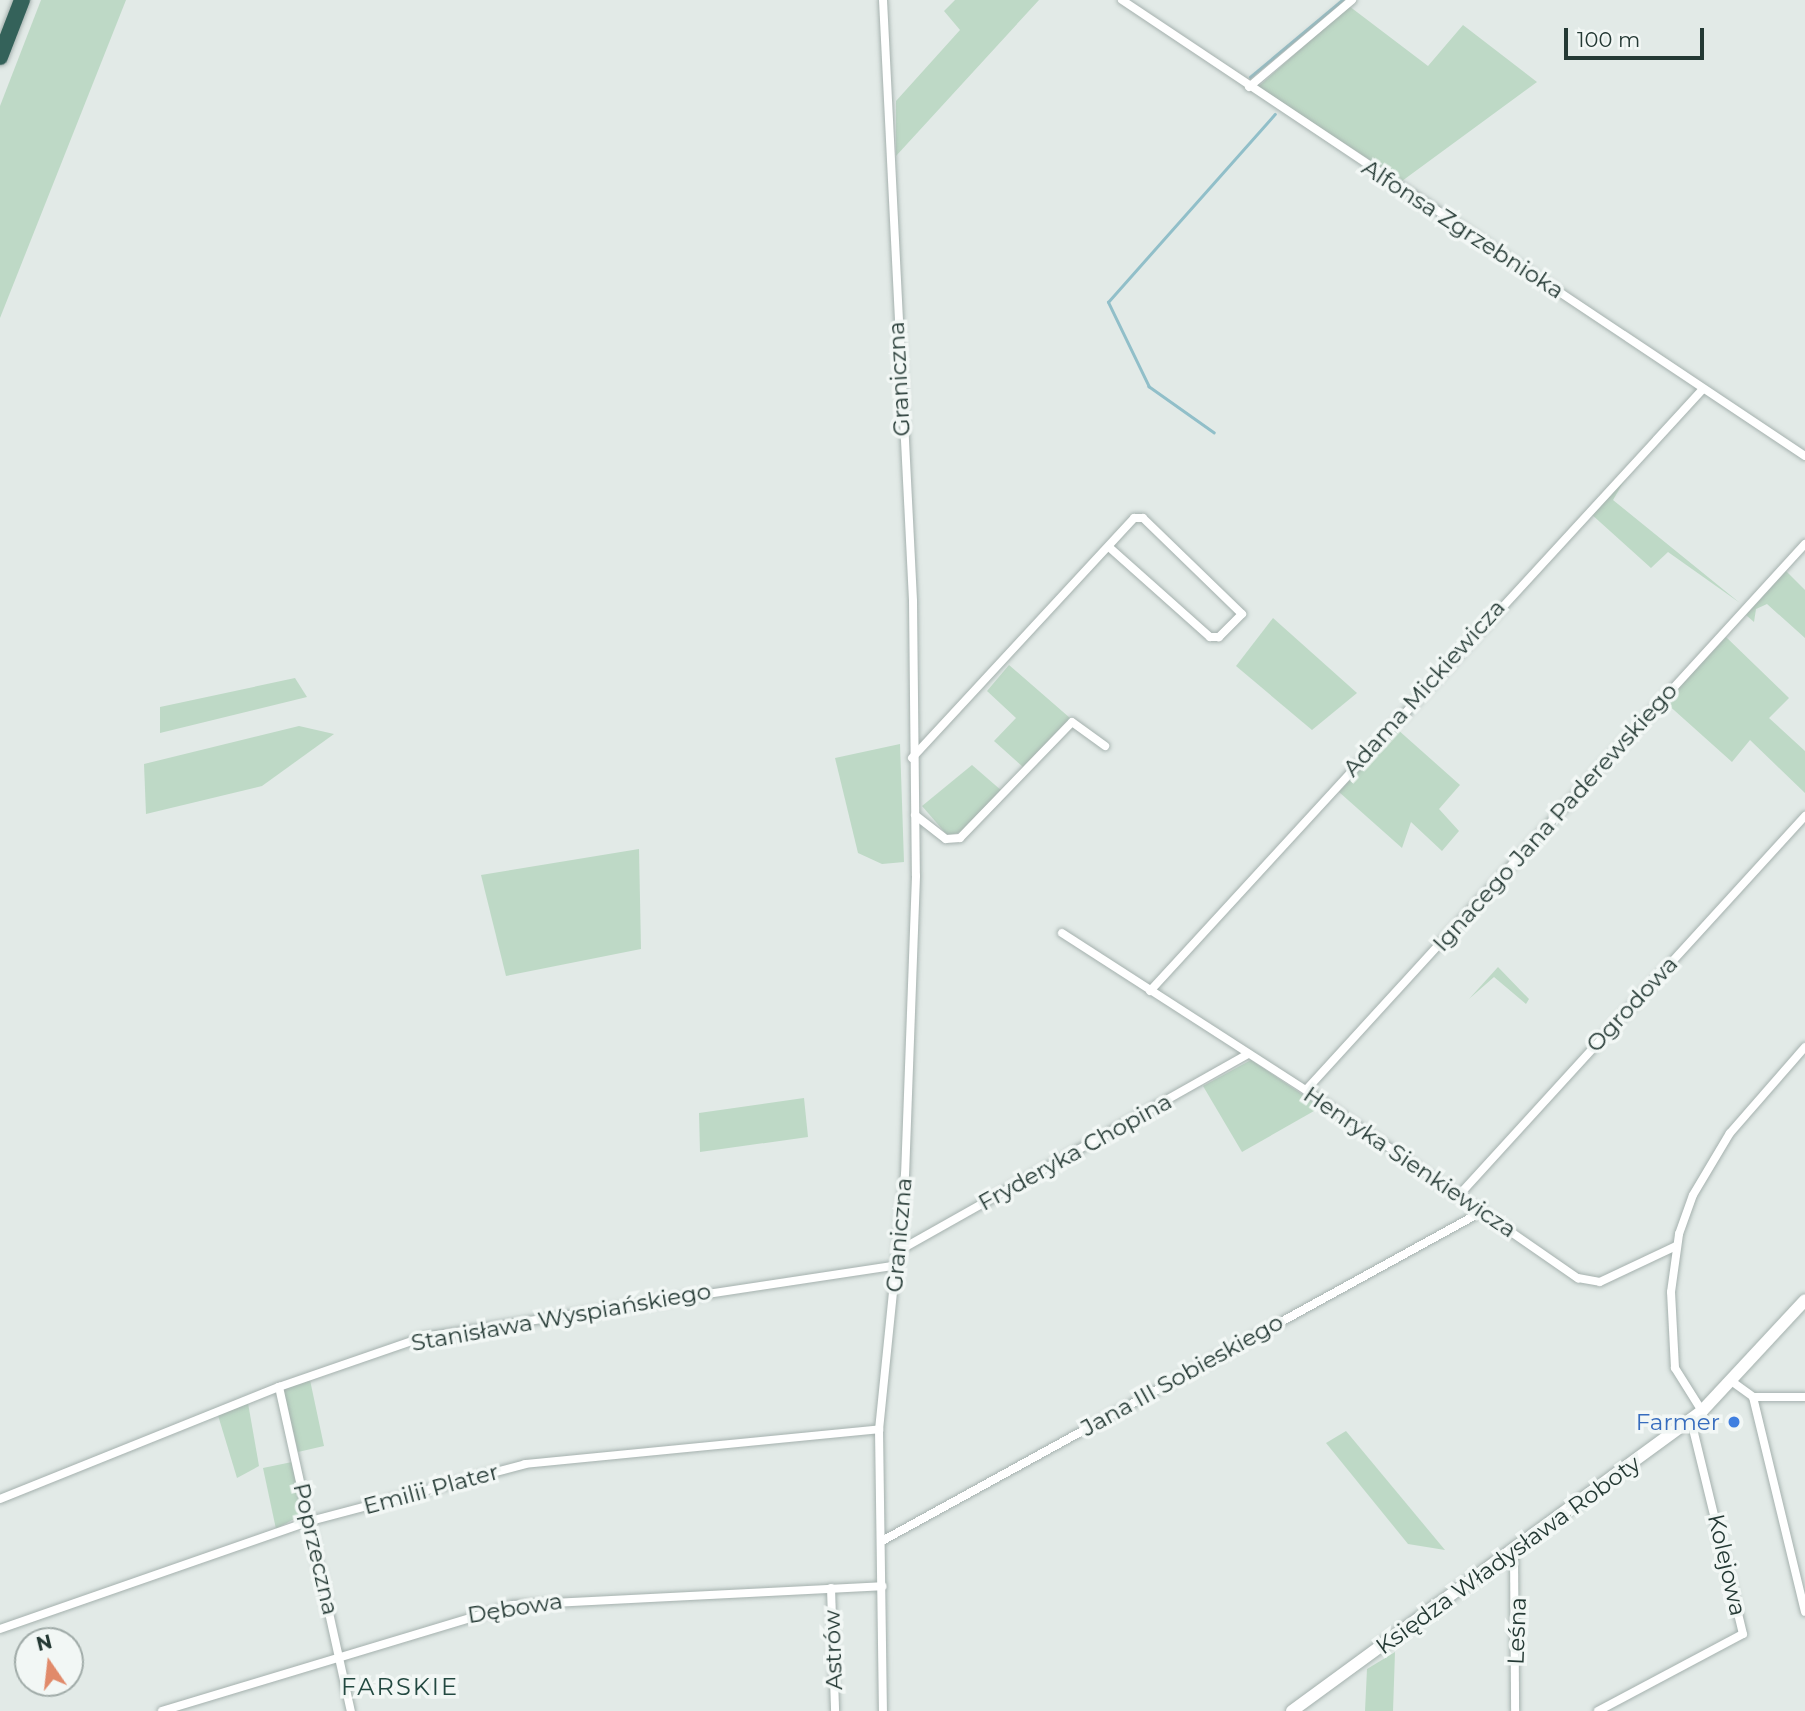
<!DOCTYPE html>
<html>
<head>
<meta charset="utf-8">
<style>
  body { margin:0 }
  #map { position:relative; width:1805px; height:1711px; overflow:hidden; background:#e2eae7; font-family:Montserrat,sans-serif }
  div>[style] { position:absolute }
  .green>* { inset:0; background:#bed9c6 }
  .stream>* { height:2.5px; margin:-1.25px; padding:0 1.25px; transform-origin:1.25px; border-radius:1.25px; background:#91bfc9 }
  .roads { filter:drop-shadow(0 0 2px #a5b1ae) drop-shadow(0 0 2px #a5b1ae) }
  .street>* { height:8px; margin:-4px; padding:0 4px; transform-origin:4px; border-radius:4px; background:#fff }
  .secondary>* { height:12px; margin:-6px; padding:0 6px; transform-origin:6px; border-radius:6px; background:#fff }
  .highway>* { height:16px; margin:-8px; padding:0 8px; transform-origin:8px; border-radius:8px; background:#34625a }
  .dots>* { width:19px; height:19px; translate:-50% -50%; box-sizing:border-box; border:4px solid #f2f7f5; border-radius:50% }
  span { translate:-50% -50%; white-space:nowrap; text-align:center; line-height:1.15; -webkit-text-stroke:7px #f2f7f5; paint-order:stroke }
  .street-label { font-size:23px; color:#243934 }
  .shop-label { font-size:23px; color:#366cbe }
  .right { translate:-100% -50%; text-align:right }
  .neighbourhood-label { font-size:24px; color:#234941; letter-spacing:2px }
  .north { position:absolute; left:14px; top:1627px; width:70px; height:70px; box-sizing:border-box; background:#f2f7f5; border:2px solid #a0aba8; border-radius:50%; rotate:346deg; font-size:19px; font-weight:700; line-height:28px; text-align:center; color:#243934 }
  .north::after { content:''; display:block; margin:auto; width:24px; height:32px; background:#e18a6a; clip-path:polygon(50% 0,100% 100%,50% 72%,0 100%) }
  .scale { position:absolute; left:1564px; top:28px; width:140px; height:32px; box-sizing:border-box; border:4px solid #243934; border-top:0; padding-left:9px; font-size:21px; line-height:24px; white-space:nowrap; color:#243934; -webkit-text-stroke:5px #f2f7f5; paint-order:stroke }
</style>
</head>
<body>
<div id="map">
  <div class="green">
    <div style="clip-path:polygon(41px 0,126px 0,0 318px,0 106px)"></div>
    <div style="clip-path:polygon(955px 0,1039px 0,896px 156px,896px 101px,960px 30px,944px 11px)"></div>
    <div style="clip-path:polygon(1349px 6px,1428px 66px,1463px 25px,1537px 82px,1402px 181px,1258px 87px)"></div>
    <div style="clip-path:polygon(1631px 469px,1613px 500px,1740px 603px,1668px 552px,1651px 568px,1590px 513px)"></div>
    <div style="clip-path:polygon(1786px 571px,1805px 590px,1805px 638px,1767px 604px,1756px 609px,1754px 622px,1746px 615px)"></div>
    <div style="clip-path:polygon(1273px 618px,1357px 693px,1312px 730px,1236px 666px)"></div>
    <div style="clip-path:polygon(1726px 637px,1789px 698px,1769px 718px,1805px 751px,1805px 793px,1750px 740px,1732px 762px,1665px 702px)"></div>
    <div style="clip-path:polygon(1009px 665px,1070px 718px,1023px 767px,994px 741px,1016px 718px,987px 691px)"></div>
    <div style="clip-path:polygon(295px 678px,307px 697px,160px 733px,160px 707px)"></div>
    <div style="clip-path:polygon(299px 726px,334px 734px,262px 786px,146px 814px,144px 764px)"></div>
    <div style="clip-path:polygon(1397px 729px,1460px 785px,1439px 809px,1459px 831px,1442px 851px,1411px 822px,1402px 848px,1339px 792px)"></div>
    <div style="clip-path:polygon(900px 744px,904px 862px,882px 864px,858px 853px,835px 758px)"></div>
    <div style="clip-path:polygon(972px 765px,1002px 791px,966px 830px,948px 836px,922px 806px)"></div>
    <div style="clip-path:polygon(639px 849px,641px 949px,506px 976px,481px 875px)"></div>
    <div style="clip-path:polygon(1498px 967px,1529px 999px,1526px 1004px,1494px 977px,1469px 999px)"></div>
    <div style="clip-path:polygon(1251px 1060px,1321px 1107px,1242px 1152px,1203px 1086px)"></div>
    <div style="clip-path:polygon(804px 1098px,808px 1137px,700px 1152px,699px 1113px)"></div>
    <div style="clip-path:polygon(310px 1380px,324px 1446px,298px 1452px,283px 1388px)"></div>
    <div style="clip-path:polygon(248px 1403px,259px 1466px,237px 1478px,217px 1412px)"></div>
    <div style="clip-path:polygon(1346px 1431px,1445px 1550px,1408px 1544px,1326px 1443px)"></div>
    <div style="clip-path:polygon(292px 1462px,303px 1514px,276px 1529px,263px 1468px)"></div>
    <div style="clip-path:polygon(1395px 1652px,1393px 1711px,1365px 1711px,1367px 1669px)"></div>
  </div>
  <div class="stream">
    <div style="left:1250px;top:77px;width:120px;rotate:-39.9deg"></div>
    <div style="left:1214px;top:433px;width:80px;rotate:-144.7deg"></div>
    <div style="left:1149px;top:387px;width:94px;rotate:-115.8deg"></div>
    <div style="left:1108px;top:302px;width:251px;rotate:-48.4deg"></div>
  </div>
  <div class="roads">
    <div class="street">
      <div style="left:883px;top:0;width:602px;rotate:87.14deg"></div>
      <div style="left:913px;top:601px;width:275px;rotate:89.4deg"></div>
      <div style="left:916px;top:876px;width:298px;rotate:92.1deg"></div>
      <div style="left:905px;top:1174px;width:256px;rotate:95.8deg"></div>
      <div style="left:879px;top:1429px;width:282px;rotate:89.2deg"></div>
      <div style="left:1122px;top:0;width:821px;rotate:33.73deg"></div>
      <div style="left:1249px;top:87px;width:135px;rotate:-40.2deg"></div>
      <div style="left:912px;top:758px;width:327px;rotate:-47.2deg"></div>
      <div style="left:1134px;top:518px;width:9px"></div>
      <div style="left:1143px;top:518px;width:138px;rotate:44.1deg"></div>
      <div style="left:1242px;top:614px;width:33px;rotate:135deg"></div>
      <div style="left:1219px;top:637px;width:9px;rotate:180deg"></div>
      <div style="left:1210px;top:637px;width:135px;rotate:-138.3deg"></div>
      <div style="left:915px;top:815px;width:39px;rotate:38deg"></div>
      <div style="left:946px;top:839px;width:14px;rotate:-4deg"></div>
      <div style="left:960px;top:838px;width:161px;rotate:-46deg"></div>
      <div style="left:1072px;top:722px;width:41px;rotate:36deg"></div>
      <div style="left:1062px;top:933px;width:290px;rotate:32.8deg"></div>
      <div style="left:1306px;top:1090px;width:331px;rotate:34.7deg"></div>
      <div style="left:1578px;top:1278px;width:22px;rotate:10deg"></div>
      <div style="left:1600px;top:1282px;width:84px;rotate:-25.3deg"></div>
      <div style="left:1150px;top:991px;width:817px;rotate:-47.43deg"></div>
      <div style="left:1306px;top:1090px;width:740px;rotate:-47.58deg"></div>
      <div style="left:1460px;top:1194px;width:512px;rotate:-47.61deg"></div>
      <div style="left:900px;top:1250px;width:399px;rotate:-29.4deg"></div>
      <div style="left:1734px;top:1383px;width:24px;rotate:36deg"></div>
      <div style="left:1753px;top:1397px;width:52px"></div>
      <div style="left:279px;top:1387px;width:332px;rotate:77.5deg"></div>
      <div style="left:1753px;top:1397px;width:221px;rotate:76.4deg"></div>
      <div style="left:1702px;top:1411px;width:51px;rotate:-122.1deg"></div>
      <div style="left:1675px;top:1368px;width:76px;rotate:-93deg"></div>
      <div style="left:1671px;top:1292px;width:59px;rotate:-82.1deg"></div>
      <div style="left:1679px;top:1234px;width:41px;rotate:-70.3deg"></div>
      <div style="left:1693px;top:1195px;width:72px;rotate:-59.2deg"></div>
      <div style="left:1730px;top:1133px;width:114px;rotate:-48.9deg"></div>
      <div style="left:0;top:1499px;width:301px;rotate:-21.9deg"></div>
      <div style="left:279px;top:1387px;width:152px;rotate:-19.1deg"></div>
      <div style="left:423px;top:1337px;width:479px;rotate:-8.6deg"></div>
      <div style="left:882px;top:1541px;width:686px;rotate:-28.77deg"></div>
      <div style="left:1514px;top:1551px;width:160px;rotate:89.6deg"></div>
      <div style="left:831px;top:1588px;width:123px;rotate:88.1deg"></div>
      <div style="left:0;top:1629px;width:328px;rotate:-19.2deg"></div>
      <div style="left:310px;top:1521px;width:222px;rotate:-14.8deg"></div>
      <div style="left:525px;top:1464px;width:356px;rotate:-5.6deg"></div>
      <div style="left:162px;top:1711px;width:366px;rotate:-16.8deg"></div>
      <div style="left:512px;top:1605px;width:371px;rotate:-2.9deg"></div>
      <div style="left:1598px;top:1711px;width:164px;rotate:-28deg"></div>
      <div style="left:1743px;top:1634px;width:220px;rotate:-103.7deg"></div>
    </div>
    <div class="secondary">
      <div style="left:1292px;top:1711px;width:508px;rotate:-36.19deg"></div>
      <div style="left:1702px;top:1411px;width:151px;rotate:-47.1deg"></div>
    </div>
    <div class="highway">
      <div style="left:0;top:57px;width:61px;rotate:-68.9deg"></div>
    </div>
  </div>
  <div class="dots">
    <div style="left:1734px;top:1422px;background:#3f7fe0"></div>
  </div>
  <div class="street-label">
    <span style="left:1463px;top:229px;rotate:33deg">Alfonsa Zgrzebnioka</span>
    <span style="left:899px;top:379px;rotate:-93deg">Graniczna</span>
    <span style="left:1424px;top:688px;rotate:-48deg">Adama Mickiewicza</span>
    <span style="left:1555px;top:817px;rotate:-48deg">Ignacego Jana Paderewskiego</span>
    <span style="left:1632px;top:1004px;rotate:-47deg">Ogrodowa</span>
    <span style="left:1075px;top:1152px;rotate:-29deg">Fryderyka Chopina</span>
    <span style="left:1410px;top:1162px;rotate:34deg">Henryka Sienkiewicza</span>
    <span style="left:899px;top:1235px;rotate:-85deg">Graniczna</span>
    <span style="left:561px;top:1317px;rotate:-10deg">Stanisława Wyspiańskiego</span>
    <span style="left:1182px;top:1375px;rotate:-29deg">Jana III Sobieskiego</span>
    <span style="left:431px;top:1489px;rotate:-15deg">Emilii Plater</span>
    <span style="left:316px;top:1549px;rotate:77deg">Poprzeczna</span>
    <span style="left:1508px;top:1555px;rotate:-36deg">Księdza Władysława Roboty</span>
    <span style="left:1727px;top:1565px;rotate:77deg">Kolejowa</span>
    <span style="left:515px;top:1608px;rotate:-9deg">Dębowa</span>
    <span style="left:1517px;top:1631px;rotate:-88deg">Leśna</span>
    <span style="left:833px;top:1650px;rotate:-92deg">Astrów</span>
  </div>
  <div class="shop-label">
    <span class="right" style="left:1720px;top:1422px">Farmer</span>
  </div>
  <div class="neighbourhood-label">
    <span style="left:400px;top:1687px">FARSKIE</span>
  </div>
  <div class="north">N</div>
  <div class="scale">100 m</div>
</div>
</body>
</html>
